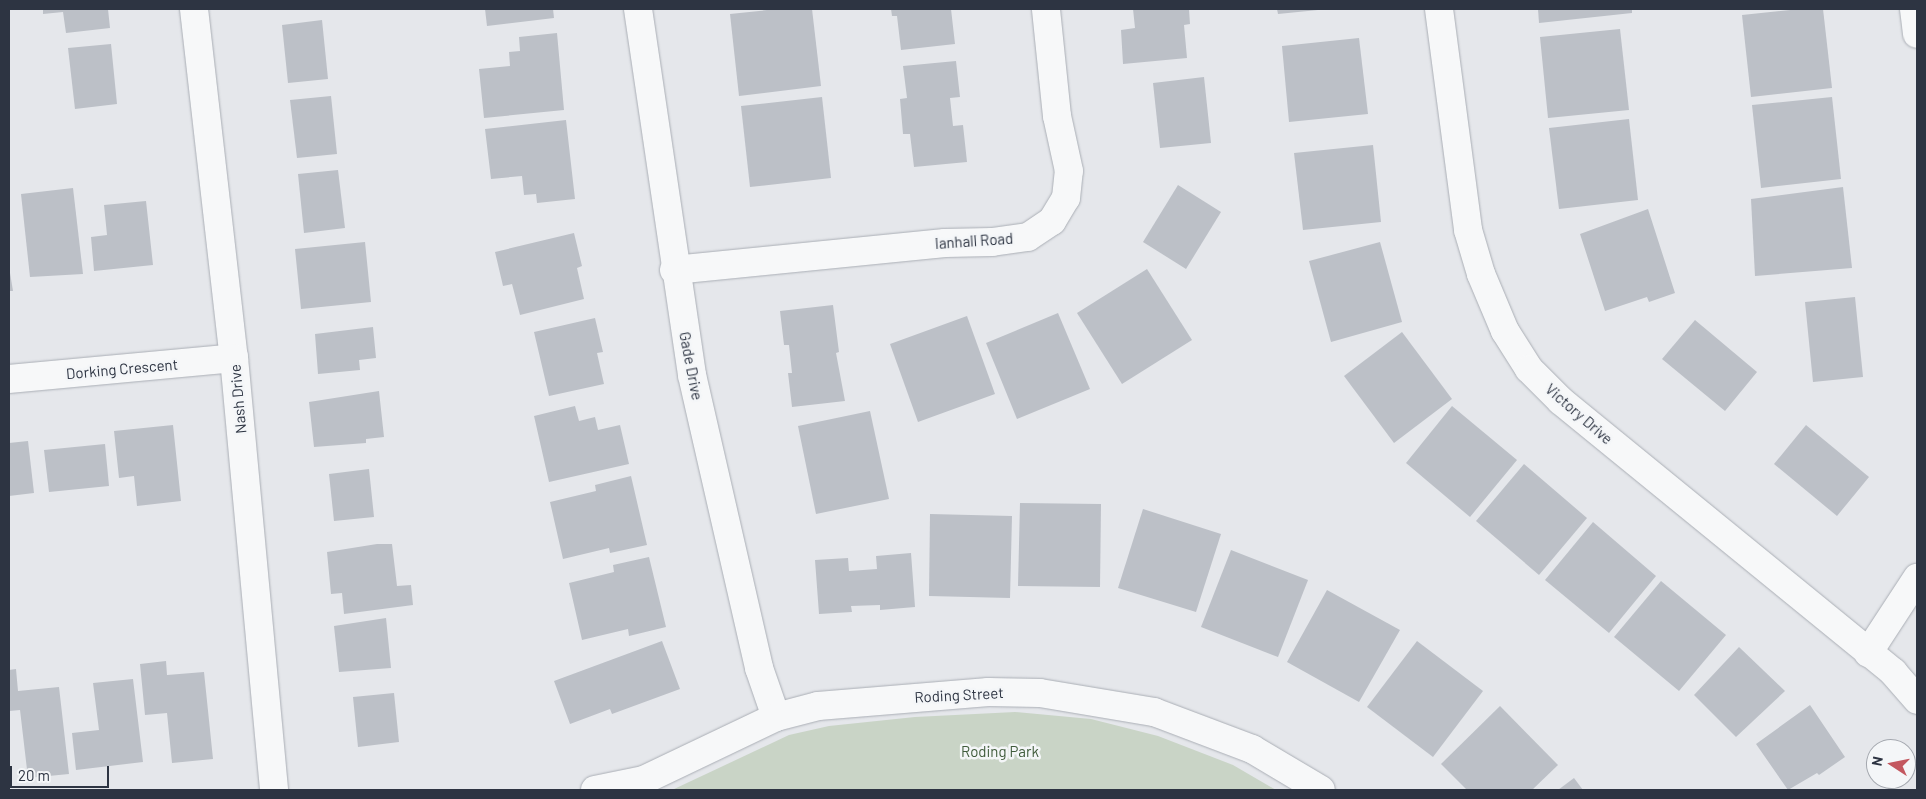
<!DOCTYPE html>
<html>
<head>
<meta charset="utf-8">
<style>
  body { margin:0 }
  #map { position:relative; width:1926px; height:799px; overflow:hidden; background:#e5e7eb; font-family:Barlow,sans-serif }
  div>[style] { position:absolute }
  .green>* { inset:0; background:#c9d4c6 }
  .building>* { inset:0; background:#bcc0c7 }
  .roads { filter:drop-shadow(0 0 1px #aaaeb5) drop-shadow(0 0 1px #aaaeb5) }
  .minor>* { height:28px; margin:-14px; padding:0 14px; transform-origin:14px; border-radius:14px; background:#f7f8f9 }
  span { translate:-50% -50%; white-space:nowrap; text-align:center; line-height:1.15; -webkit-text-stroke:5px #f4f6f8; paint-order:stroke }
  .street-label { font-size:15px; color:#2d3442 }
  .park-label { font-size:15px; color:#405c3c }
  .frame { position:absolute; inset:0; border:10px solid #2d3442; pointer-events:none }
  .north { position:absolute; left:1866px; top:739px; width:50px; height:50px; box-sizing:border-box; background:#f4f6f8; border:1px solid #a4a8af; border-radius:50%; rotate:281deg; font-size:14px; font-weight:700; line-height:20px; text-align:center; color:#2d3442 }
  .north::after { content:''; display:block; margin:auto; width:18px; height:22px; background:#c3575f; clip-path:polygon(50% 0,100% 100%,50% 72%,0 100%) }
  .scale { position:absolute; left:10px; top:766px; width:99px; height:22px; box-sizing:border-box; border:2px solid #2d3442; border-top:0; padding-left:6px; font-size:15px; line-height:18px; white-space:nowrap; color:#2d3442; -webkit-text-stroke:4px #f4f6f8; paint-order:stroke }
</style>
</head>
<body>
<div id="map">
  <div class="green">
    <div style="clip-path:polygon(1015px 712px,1091px 719px,1158px 736px,1233px 765px,1276px 790px,672px 790px,789px 735px,829px 726px,915px 717px)"></div>
  </div>
  <div class="building">
    <div style="clip-path:polygon(43px 9px,108px 9px,110px 28px,66px 33px,63px 12px,43px 14px)"></div>
    <div style="clip-path:polygon(485px 9px,553px 9px,554px 18px,487px 26px)"></div>
    <div style="clip-path:polygon(777px 9px,812px 9px,821px 86px,739px 96px,730px 14px)"></div>
    <div style="clip-path:polygon(891px 9px,951px 9px,955px 44px,901px 50px,897px 16px,892px 16px)"></div>
    <div style="clip-path:polygon(1133px 9px,1189px 9px,1190px 24px,1184px 25px,1187px 58px,1123px 64px,1121px 30px,1135px 28px)"></div>
    <div style="clip-path:polygon(1277px 9px,1318px 9px,1318px 10px,1278px 14px)"></div>
    <div style="clip-path:polygon(1538px 9px,1632px 9px,1632px 13px,1539px 23px)"></div>
    <div style="clip-path:polygon(1800px 9px,1823px 9px,1832px 88px,1751px 97px,1742px 15px)"></div>
    <div style="clip-path:polygon(322px 20px,328px 79px,288px 83px,282px 25px)"></div>
    <div style="clip-path:polygon(1620px 29px,1629px 110px,1548px 118px,1540px 37px)"></div>
    <div style="clip-path:polygon(557px 33px,564px 110px,484px 118px,479px 69px,510px 66px,509px 52px,520px 51px,519px 37px)"></div>
    <div style="clip-path:polygon(1359px 38px,1368px 114px,1289px 122px,1282px 46px)"></div>
    <div style="clip-path:polygon(111px 44px,117px 104px,75px 109px,68px 48px)"></div>
    <div style="clip-path:polygon(956px 61px,960px 97px,950px 98px,953px 126px,963px 125px,967px 162px,914px 167px,910px 134px,903px 134px,900px 99px,907px 98px,903px 66px)"></div>
    <div style="clip-path:polygon(1204px 77px,1211px 143px,1160px 148px,1153px 83px)"></div>
    <div style="clip-path:polygon(331px 96px,337px 154px,297px 158px,290px 100px)"></div>
    <div style="clip-path:polygon(822px 97px,831px 178px,750px 187px,741px 106px)"></div>
    <div style="clip-path:polygon(1832px 97px,1841px 179px,1761px 188px,1752px 105px)"></div>
    <div style="clip-path:polygon(1629px 119px,1638px 200px,1559px 209px,1549px 128px)"></div>
    <div style="clip-path:polygon(566px 120px,575px 199px,537px 203px,536px 194px,524px 195px,522px 176px,491px 179px,485px 129px)"></div>
    <div style="clip-path:polygon(1373px 145px,1381px 222px,1303px 230px,1294px 153px)"></div>
    <div style="clip-path:polygon(338px 170px,345px 228px,304px 233px,298px 174px)"></div>
    <div style="clip-path:polygon(1178px 185px,1221px 212px,1186px 269px,1143px 242px)"></div>
    <div style="clip-path:polygon(1843px 187px,1852px 268px,1755px 276px,1751px 199px)"></div>
    <div style="clip-path:polygon(73px 188px,83px 274px,30px 277px,21px 194px)"></div>
    <div style="clip-path:polygon(146px 201px,153px 265px,94px 271px,91px 237px,107px 235px,104px 205px)"></div>
    <div style="clip-path:polygon(1648px 209px,1675px 293px,1649px 302px,1647px 297px,1605px 311px,1580px 234px)"></div>
    <div style="clip-path:polygon(574px 233px,582px 266px,577px 268px,584px 299px,520px 315px,512px 284px,503px 286px,495px 252px)"></div>
    <div style="clip-path:polygon(365px 242px,371px 302px,301px 309px,295px 249px)"></div>
    <div style="clip-path:polygon(1380px 242px,1402px 322px,1331px 342px,1309px 261px)"></div>
    <div style="clip-path:polygon(9px 267px,13px 291px,9px 291px)"></div>
    <div style="clip-path:polygon(1147px 269px,1192px 340px,1122px 384px,1077px 313px)"></div>
    <div style="clip-path:polygon(1855px 297px,1863px 377px,1813px 382px,1805px 302px)"></div>
    <div style="clip-path:polygon(833px 305px,839px 352px,836px 353px,845px 401px,792px 407px,788px 373px,792px 373px,789px 345px,784px 345px,780px 311px)"></div>
    <div style="clip-path:polygon(1058px 313px,1090px 389px,1017px 419px,986px 343px)"></div>
    <div style="clip-path:polygon(967px 316px,995px 394px,918px 422px,890px 344px)"></div>
    <div style="clip-path:polygon(595px 318px,603px 352px,597px 353px,604px 384px,549px 396px,534px 332px)"></div>
    <div style="clip-path:polygon(1695px 320px,1757px 372px,1725px 411px,1662px 359px)"></div>
    <div style="clip-path:polygon(373px 327px,376px 358px,359px 360px,360px 370px,318px 374px,315px 334px)"></div>
    <div style="clip-path:polygon(1402px 332px,1452px 399px,1394px 443px,1344px 376px)"></div>
    <div style="clip-path:polygon(379px 391px,384px 437px,366px 439px,366px 443px,314px 447px,309px 402px)"></div>
    <div style="clip-path:polygon(575px 406px,579px 421px,595px 417px,598px 430px,620px 425px,629px 464px,549px 482px,534px 416px)"></div>
    <div style="clip-path:polygon(1452px 406px,1517px 460px,1470px 517px,1406px 463px)"></div>
    <div style="clip-path:polygon(870px 411px,889px 499px,816px 514px,798px 426px)"></div>
    <div style="clip-path:polygon(173px 425px,181px 501px,137px 506px,134px 476px,119px 478px,114px 431px)"></div>
    <div style="clip-path:polygon(1806px 425px,1869px 477px,1837px 516px,1774px 464px)"></div>
    <div style="clip-path:polygon(28px 441px,34px 493px,9px 496px,9px 443px)"></div>
    <div style="clip-path:polygon(105px 444px,109px 486px,49px 492px,44px 450px)"></div>
    <div style="clip-path:polygon(1524px 464px,1587px 518px,1539px 575px,1476px 521px)"></div>
    <div style="clip-path:polygon(369px 469px,374px 517px,334px 521px,329px 474px)"></div>
    <div style="clip-path:polygon(631px 476px,647px 545px,610px 553px,609px 548px,563px 559px,550px 502px,596px 491px,595px 485px)"></div>
    <div style="clip-path:polygon(1020px 503px,1101px 504px,1100px 587px,1018px 586px)"></div>
    <div style="clip-path:polygon(1143px 509px,1221px 534px,1196px 612px,1118px 588px)"></div>
    <div style="clip-path:polygon(930px 514px,1012px 516px,1010px 598px,929px 596px)"></div>
    <div style="clip-path:polygon(1593px 522px,1656px 576px,1609px 633px,1545px 580px)"></div>
    <div style="clip-path:polygon(377px 544px,392px 544px,397px 586px,411px 585px,413px 605px,344px 614px,342px 593px,331px 594px,327px 552px)"></div>
    <div style="clip-path:polygon(1231px 550px,1308px 580px,1278px 657px,1201px 627px)"></div>
    <div style="clip-path:polygon(911px 553px,915px 607px,880px 610px,880px 605px,851px 606px,852px 612px,819px 614px,815px 560px,848px 558px,849px 571px,877px 569px,876px 556px)"></div>
    <div style="clip-path:polygon(649px 557px,666px 627px,629px 636px,628px 629px,582px 640px,569px 583px,614px 572px,613px 565px)"></div>
    <div style="clip-path:polygon(1661px 581px,1726px 635px,1679px 691px,1614px 637px)"></div>
    <div style="clip-path:polygon(1327px 590px,1400px 630px,1359px 702px,1287px 662px)"></div>
    <div style="clip-path:polygon(386px 618px,391px 668px,339px 672px,334px 626px)"></div>
    <div style="clip-path:polygon(662px 641px,680px 689px,612px 714px,610px 709px,570px 724px,554px 681px)"></div>
    <div style="clip-path:polygon(1417px 641px,1483px 691px,1433px 757px,1367px 707px)"></div>
    <div style="clip-path:polygon(1739px 647px,1785px 691px,1736px 737px,1694px 695px)"></div>
    <div style="clip-path:polygon(166px 661px,167px 675px,204px 672px,213px 759px,172px 763px,167px 713px,145px 715px,140px 664px)"></div>
    <div style="clip-path:polygon(16px 669px,18px 691px,59px 687px,69px 774px,28px 778px,20px 710px,9px 711px,9px 670px)"></div>
    <div style="clip-path:polygon(133px 679px,143px 762px,76px 770px,72px 733px,99px 730px,93px 683px)"></div>
    <div style="clip-path:polygon(394px 693px,399px 742px,358px 747px,353px 697px)"></div>
    <div style="clip-path:polygon(1810px 705px,1845px 757px,1819px 775px,1817px 773px,1788px 790px,1756px 744px)"></div>
    <div style="clip-path:polygon(1500px 706px,1558px 765px,1532px 790px,1467px 790px,1441px 764px)"></div>
    <div style="clip-path:polygon(1574px 778px,1583px 790px,1558px 790px)"></div>
  </div>
  <div class="roads">
    <div class="minor">
      <div style="left:194px;top:9px;width:351px;rotate:83.5deg"></div>
      <div style="left:234px;top:358px;width:434px;rotate:84.7deg"></div>
      <div style="left:638px;top:9px;width:370px;rotate:81.6deg"></div>
      <div style="left:692px;top:375px;width:301px;rotate:77.1deg"></div>
      <div style="left:759px;top:668px;width:52px;rotate:70.9deg"></div>
      <div style="left:1439px;top:9px;width:223px;rotate:82.5deg"></div>
      <div style="left:1468px;top:230px;width:46px;rotate:73.5deg"></div>
      <div style="left:1481px;top:274px;width:62px;rotate:67.2deg"></div>
      <div style="left:1505px;top:331px;width:45px;rotate:57.7deg"></div>
      <div style="left:1529px;top:369px;width:45px;rotate:45deg"></div>
      <div style="left:1561px;top:401px;width:429px;rotate:39.2deg"></div>
      <div style="left:1893px;top:672px;width:37px;rotate:49deg"></div>
      <div style="left:1914px;top:9px;width:25px;rotate:83deg"></div>
      <div style="left:674px;top:270px;width:272px;rotate:-5.7deg"></div>
      <div style="left:945px;top:243px;width:47px;rotate:-1.2deg"></div>
      <div style="left:992px;top:242px;width:36px;rotate:-8deg"></div>
      <div style="left:1028px;top:237px;width:29px;rotate:-34deg"></div>
      <div style="left:1052px;top:221px;width:27px;rotate:-59deg"></div>
      <div style="left:1066px;top:198px;width:27px;rotate:-84deg"></div>
      <div style="left:1069px;top:171px;width:56px;rotate:-102.3deg"></div>
      <div style="left:1057px;top:116px;width:108px;rotate:-95.9deg"></div>
      <div style="left:9px;top:379px;width:226px;rotate:-5.3deg"></div>
      <div style="left:1868px;top:653px;width:90px;rotate:-56.8deg"></div>
      <div style="left:595px;top:790px;width:50px;rotate:-11.5deg"></div>
      <div style="left:644px;top:780px;width:146px;rotate:-25.5deg"></div>
      <div style="left:776px;top:717px;width:43px;rotate:-14.7deg"></div>
      <div style="left:818px;top:706px;width:171px;rotate:-4.7deg"></div>
      <div style="left:988px;top:692px;width:52px;rotate:1.1deg"></div>
      <div style="left:1040px;top:693px;width:116px;rotate:9.5deg"></div>
      <div style="left:1154px;top:712px;width:105px;rotate:20.7deg"></div>
      <div style="left:1252px;top:749px;width:80px;rotate:30.7deg"></div>
    </div>
  </div>
  <div class="street-label">
    <span style="left:974px;top:241px;rotate:-4deg">Ianhall Road</span>
    <span style="left:691px;top:366px;rotate:79deg">Gade Drive</span>
    <span style="left:122px;top:369px;rotate:-5deg">Dorking Crescent</span>
    <span style="left:238px;top:399px;rotate:-95deg">Nash Drive</span>
    <span style="left:1579px;top:414px;rotate:41deg">Victory Drive</span>
    <span style="left:959px;top:695px;rotate:-3deg">Roding Street</span>
  </div>
  <div class="park-label">
    <span style="left:1000px;top:752px">Roding Park</span>
  </div>
  <div class="frame"></div>
  <div class="north">N</div>
  <div class="scale">20 m</div>
</div>
</body>
</html>
